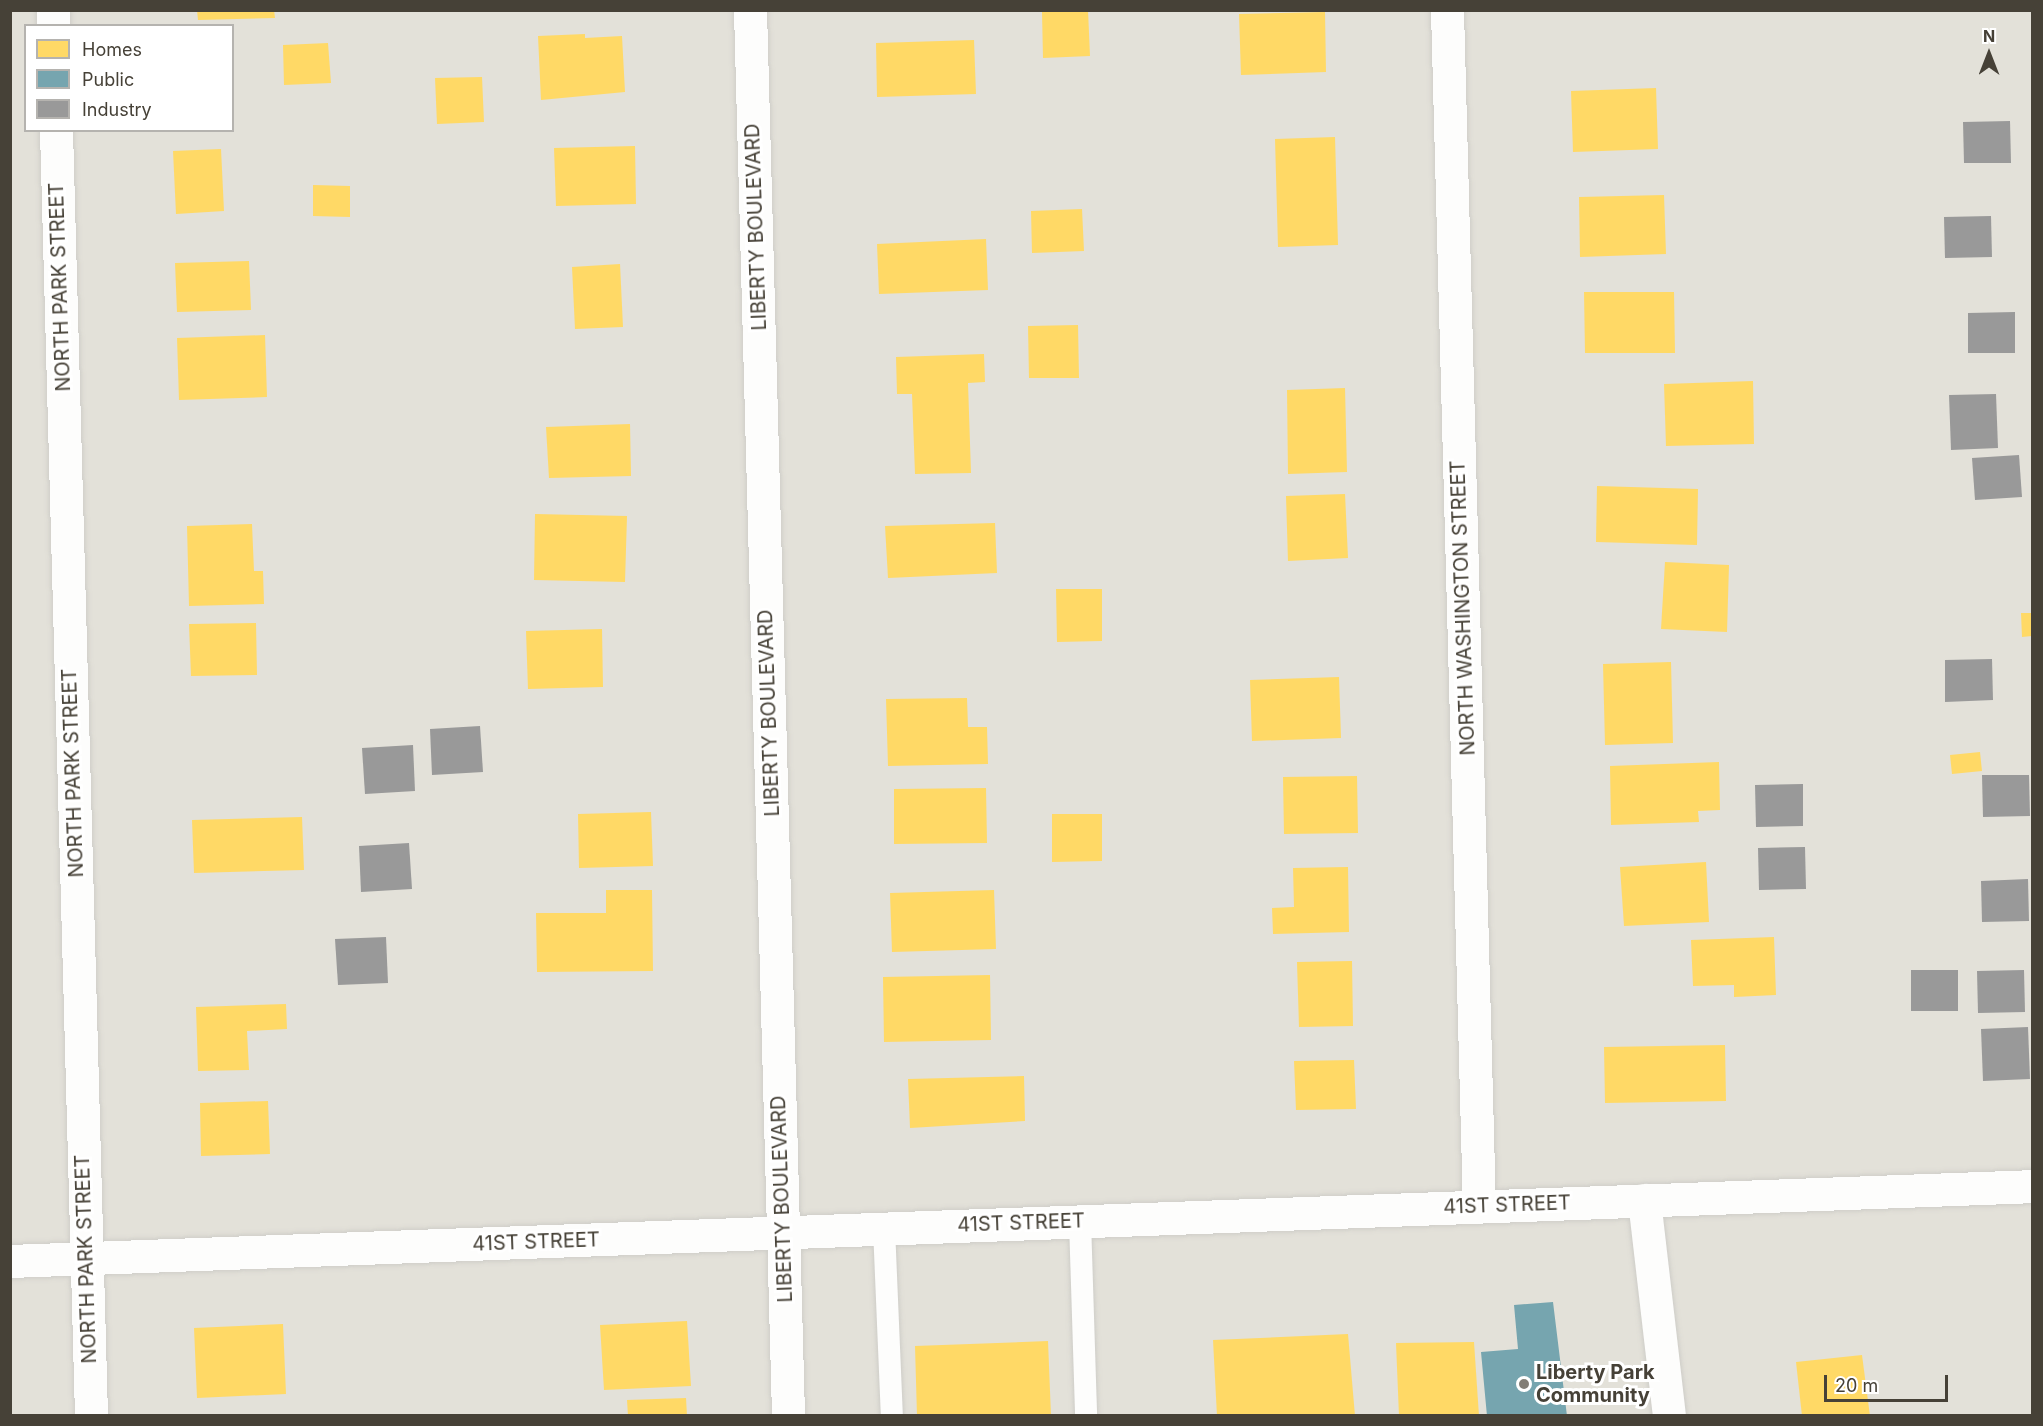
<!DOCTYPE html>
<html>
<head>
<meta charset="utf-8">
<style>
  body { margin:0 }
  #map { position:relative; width:2043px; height:1426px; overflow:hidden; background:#f0efeb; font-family:Inter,sans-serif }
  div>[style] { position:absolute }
  .residential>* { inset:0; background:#e3e1d9 }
  .homes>* { inset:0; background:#ffd966 }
  .public>* { inset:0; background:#76a5af }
  .industry>* { inset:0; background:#999 }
  .roads { filter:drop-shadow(0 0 2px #cecdc8) drop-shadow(0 0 2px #cecdc8) }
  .lane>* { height:22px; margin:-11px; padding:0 11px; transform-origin:11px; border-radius:11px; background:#fdfdfc }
  .street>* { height:33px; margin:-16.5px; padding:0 16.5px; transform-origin:16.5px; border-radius:16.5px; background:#fdfdfc }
  .dots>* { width:16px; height:16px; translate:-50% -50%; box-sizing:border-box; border:3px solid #fff; border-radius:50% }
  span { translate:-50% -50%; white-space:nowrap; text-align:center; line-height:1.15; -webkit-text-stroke:6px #fff; paint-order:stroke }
  .street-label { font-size:20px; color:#464137 }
  .poi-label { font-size:20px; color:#464137; font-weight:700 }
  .left { translate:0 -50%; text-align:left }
  .frame { position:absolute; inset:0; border:12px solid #464137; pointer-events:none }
  .legend { position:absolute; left:24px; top:24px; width:210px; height:108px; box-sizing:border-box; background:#fff; border:2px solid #b5b3af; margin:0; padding:8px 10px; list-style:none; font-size:18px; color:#464137 }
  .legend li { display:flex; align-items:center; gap:12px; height:30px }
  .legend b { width:30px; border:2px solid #b5b3af }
  .north { position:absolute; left:1959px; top:24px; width:60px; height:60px; -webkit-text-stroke:4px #fff; paint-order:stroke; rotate:0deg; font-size:16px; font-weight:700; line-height:24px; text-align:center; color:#464137 }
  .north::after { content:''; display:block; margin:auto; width:21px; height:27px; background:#464137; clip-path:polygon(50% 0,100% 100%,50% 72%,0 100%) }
  .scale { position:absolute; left:1824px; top:1375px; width:124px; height:27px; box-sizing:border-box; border:3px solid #464137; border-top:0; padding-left:8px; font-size:18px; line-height:21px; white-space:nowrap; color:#464137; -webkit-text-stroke:4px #fff; paint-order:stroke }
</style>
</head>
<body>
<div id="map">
  <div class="residential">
    <div style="clip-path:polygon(evenodd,11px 11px,2032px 11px,2032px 1415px,11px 1415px,11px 11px,26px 26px,232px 26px,232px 130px,26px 130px,26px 26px)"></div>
  </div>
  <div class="homes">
    <div style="clip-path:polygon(197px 10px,274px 10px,275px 18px,198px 20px)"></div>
    <div style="clip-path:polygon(1088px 10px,1090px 56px,1043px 58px,1042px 12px)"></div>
    <div style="clip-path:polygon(1325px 12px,1326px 72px,1241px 75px,1239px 14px)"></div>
    <div style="clip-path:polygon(585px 34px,585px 38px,622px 36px,625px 92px,541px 100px,538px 36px)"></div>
    <div style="clip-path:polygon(974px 40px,976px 94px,877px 97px,876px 43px)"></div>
    <div style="clip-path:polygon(328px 43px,331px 83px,284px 85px,283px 45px)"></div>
    <div style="clip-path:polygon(482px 77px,484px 122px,437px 124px,435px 78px)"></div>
    <div style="clip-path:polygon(1656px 88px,1658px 149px,1573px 152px,1571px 91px)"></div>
    <div style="clip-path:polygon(1335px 137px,1338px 245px,1278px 247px,1275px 139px)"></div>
    <div style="clip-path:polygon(635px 146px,636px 204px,556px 206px,554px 148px)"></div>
    <div style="clip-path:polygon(221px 149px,224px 211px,176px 214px,173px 151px)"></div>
    <div style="clip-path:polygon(313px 185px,350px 186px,350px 217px,313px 216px)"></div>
    <div style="clip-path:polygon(1664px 195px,1666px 254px,1580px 257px,1579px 197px)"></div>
    <div style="clip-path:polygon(1082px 209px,1084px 251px,1032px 253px,1031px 211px)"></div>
    <div style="clip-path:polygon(986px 239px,988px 290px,879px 294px,877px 244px)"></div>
    <div style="clip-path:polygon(249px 261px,251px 310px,177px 312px,175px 263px)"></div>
    <div style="clip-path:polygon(620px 264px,623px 327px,575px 329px,572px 267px)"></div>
    <div style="clip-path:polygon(1584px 292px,1674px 292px,1675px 353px,1585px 353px)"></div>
    <div style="clip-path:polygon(1078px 325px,1079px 378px,1029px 378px,1028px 326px)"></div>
    <div style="clip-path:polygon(265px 335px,267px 397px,179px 400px,177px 338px)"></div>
    <div style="clip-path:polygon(984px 354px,985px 382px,968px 383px,971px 473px,915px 474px,912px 394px,897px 394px,896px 357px)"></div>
    <div style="clip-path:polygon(1753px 381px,1754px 444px,1666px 446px,1664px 384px)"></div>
    <div style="clip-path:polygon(1345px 388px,1347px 472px,1288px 474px,1287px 390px)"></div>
    <div style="clip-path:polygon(630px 424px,631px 476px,549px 478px,546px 427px)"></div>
    <div style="clip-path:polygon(1597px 486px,1698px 489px,1697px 545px,1596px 542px)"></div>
    <div style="clip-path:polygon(1345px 494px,1348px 558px,1288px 561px,1286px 496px)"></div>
    <div style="clip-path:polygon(535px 514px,627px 516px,625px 582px,534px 580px)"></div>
    <div style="clip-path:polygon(995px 523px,997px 573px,888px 578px,885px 526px)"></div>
    <div style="clip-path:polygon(252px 524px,254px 571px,263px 571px,264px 604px,189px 606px,187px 526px)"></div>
    <div style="clip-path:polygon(1665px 562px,1729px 565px,1727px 632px,1661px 629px)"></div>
    <div style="clip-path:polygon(1056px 589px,1102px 589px,1102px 641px,1057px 642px)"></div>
    <div style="clip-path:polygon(2021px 613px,2032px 613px,2032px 636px,2022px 637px)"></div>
    <div style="clip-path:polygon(256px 623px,257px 675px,191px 676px,189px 624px)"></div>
    <div style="clip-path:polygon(602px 629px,603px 687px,528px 689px,526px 631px)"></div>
    <div style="clip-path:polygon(1671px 662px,1673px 743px,1605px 745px,1603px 664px)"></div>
    <div style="clip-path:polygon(1339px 677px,1341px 738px,1252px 741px,1250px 680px)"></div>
    <div style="clip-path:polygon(967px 698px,968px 727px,987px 727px,988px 764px,888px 766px,886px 699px)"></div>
    <div style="clip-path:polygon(1980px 752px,1982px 771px,1952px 774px,1950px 755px)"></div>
    <div style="clip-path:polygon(1719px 762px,1720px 810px,1698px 811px,1699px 822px,1611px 825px,1610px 766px)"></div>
    <div style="clip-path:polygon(1357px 776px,1358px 833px,1284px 834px,1283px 777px)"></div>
    <div style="clip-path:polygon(986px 788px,987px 843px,894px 844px,894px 789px)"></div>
    <div style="clip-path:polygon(651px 812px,653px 866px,579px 868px,578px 814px)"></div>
    <div style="clip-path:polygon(1052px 814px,1102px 814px,1102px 861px,1052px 862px)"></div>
    <div style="clip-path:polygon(302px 817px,304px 870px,194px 873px,192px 820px)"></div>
    <div style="clip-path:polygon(1706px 862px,1709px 922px,1624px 926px,1620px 867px)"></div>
    <div style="clip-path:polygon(1348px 867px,1349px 932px,1273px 934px,1272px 908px,1294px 907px,1293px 868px)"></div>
    <div style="clip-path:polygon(606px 890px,652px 890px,653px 971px,537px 972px,536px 913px,606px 913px)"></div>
    <div style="clip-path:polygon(994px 890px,996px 949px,892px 952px,890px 893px)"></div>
    <div style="clip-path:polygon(1774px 937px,1776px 995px,1734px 997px,1734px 985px,1693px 986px,1691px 940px)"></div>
    <div style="clip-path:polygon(1352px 961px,1353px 1026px,1299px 1027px,1297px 962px)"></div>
    <div style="clip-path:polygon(990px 975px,991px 1040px,884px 1042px,883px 977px)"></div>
    <div style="clip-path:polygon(286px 1004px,287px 1029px,247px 1031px,249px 1070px,198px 1071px,196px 1007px)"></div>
    <div style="clip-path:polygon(1725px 1045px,1726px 1101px,1605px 1103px,1604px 1047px)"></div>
    <div style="clip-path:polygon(1354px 1060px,1356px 1109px,1296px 1110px,1294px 1061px)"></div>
    <div style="clip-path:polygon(1024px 1076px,1025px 1121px,910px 1128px,908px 1079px)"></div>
    <div style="clip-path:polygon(268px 1101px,270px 1154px,201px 1156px,200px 1103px)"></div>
    <div style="clip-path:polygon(687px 1321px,691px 1386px,604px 1390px,600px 1325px)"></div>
    <div style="clip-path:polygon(283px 1324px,286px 1394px,197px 1398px,194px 1328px)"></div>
    <div style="clip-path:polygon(1348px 1334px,1355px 1416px,1217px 1416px,1213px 1340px)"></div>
    <div style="clip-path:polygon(1048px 1341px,1051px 1416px,917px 1416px,915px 1346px)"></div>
    <div style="clip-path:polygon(1474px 1342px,1479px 1416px,1399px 1416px,1396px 1343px)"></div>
    <div style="clip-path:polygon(1862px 1355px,1870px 1416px,1802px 1416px,1796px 1362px)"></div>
    <div style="clip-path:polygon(686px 1398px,687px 1416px,628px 1416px,627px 1400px)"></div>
  </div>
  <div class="public">
    <div style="clip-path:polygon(1553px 1302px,1567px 1416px,1487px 1416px,1481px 1352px,1518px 1349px,1514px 1305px)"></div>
  </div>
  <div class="industry">
    <div style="clip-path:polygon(2010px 121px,2011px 163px,1964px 163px,1963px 122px)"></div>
    <div style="clip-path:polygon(1991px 216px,1992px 257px,1945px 258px,1944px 217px)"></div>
    <div style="clip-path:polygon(2015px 312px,2015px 353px,1968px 353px,1968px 313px)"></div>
    <div style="clip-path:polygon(1996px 394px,1998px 448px,1951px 450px,1949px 395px)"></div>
    <div style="clip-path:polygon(2019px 455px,2022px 497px,1975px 500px,1972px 458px)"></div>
    <div style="clip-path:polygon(1992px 659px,1993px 700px,1945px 702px,1945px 660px)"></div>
    <div style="clip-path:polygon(480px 726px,483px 772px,432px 775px,430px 729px)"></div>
    <div style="clip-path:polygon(413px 745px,415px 791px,365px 794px,362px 748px)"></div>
    <div style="clip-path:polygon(1982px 775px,2029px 775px,2030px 816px,1983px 817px)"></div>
    <div style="clip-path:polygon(1803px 784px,1803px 826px,1756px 827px,1755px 785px)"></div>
    <div style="clip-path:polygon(409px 843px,412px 889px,361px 892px,359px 846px)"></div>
    <div style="clip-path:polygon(1805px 847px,1806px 889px,1759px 890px,1758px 848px)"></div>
    <div style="clip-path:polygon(2028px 879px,2029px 921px,1982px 922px,1981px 881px)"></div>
    <div style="clip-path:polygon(386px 937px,388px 983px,338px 985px,335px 939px)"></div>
    <div style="clip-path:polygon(1911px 970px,1958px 970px,1958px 1011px,1911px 1011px)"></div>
    <div style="clip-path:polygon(2024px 970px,2025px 1012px,1978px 1013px,1977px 971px)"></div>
    <div style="clip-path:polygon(2028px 1027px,2030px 1079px,1983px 1081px,1981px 1029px)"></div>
  </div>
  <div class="roads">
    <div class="lane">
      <div style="left:1080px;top:1221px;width:195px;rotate:88.2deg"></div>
      <div style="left:884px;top:1228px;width:188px;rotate:87.6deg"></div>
    </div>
    <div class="street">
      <div style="left:53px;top:10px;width:16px;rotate:90deg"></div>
      <div style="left:750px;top:10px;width:1407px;rotate:88.45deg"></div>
      <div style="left:1447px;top:10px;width:1196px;rotate:88.47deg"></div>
      <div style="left:56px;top:130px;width:1286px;rotate:88.44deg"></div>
      <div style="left:1644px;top:1200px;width:217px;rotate:83.4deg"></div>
      <div style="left:10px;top:1261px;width:2023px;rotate:-2.12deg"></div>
    </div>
  </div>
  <div class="dots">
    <div style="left:1524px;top:1384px;background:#827e76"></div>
  </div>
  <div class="street-label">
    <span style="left:756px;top:227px;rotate:-92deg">LIBERTY BOULEVARD</span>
    <span style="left:60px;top:287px;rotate:-92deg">NORTH PARK STREET</span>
    <span style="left:1463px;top:608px;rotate:-92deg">NORTH WASHINGTON STREET</span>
    <span style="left:769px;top:713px;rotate:-92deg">LIBERTY BOULEVARD</span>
    <span style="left:73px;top:773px;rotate:-92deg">NORTH PARK STREET</span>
    <span style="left:782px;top:1199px;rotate:-92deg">LIBERTY BOULEVARD</span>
    <span style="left:1507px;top:1205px;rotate:-2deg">41ST STREET</span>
    <span style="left:1021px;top:1223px;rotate:-2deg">41ST STREET</span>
    <span style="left:536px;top:1242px;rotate:-2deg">41ST STREET</span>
    <span style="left:86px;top:1259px;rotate:-92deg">NORTH PARK STREET</span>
  </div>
  <div class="poi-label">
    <span class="left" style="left:1536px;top:1384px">Liberty Park<br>Community</span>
  </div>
  <div class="frame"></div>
  <ul class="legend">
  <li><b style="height:16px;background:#ffd966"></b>Homes</li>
  <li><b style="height:16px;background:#76a5af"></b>Public</li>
  <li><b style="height:16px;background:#999"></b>Industry</li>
  </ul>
  <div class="north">N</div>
  <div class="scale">20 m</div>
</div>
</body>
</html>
